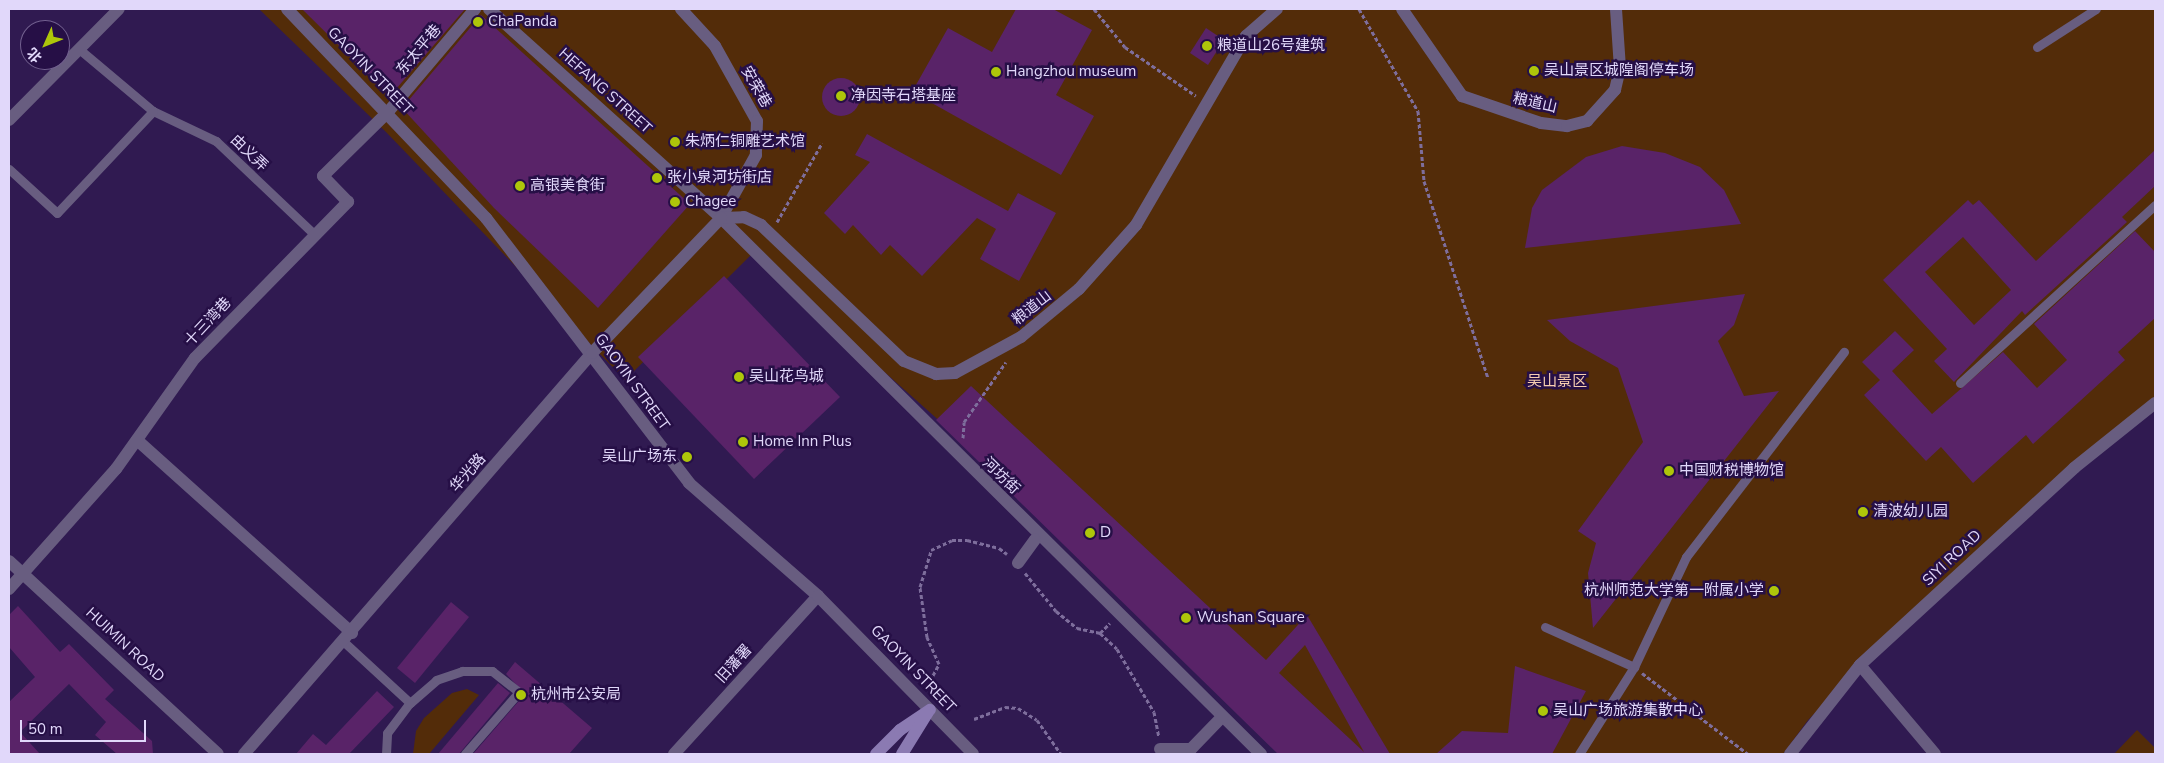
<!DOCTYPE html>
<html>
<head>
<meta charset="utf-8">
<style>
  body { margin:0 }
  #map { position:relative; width:2164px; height:763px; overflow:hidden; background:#301a51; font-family:"Nunito Sans","Noto Sans SC",sans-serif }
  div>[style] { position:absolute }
  .green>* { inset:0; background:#532c09 }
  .building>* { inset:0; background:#592368 }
  .round { border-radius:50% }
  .path>* { height:3px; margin-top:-1.5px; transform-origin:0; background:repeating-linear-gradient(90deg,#7e6e9c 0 4px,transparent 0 6.5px) }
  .service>* { height:9px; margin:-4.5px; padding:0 4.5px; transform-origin:4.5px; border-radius:4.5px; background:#685d80 }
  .pedestrian>* { height:12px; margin:-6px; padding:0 6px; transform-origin:6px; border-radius:6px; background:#685d80 }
  .minor>* { height:12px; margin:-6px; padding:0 6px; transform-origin:6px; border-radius:6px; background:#685d80 }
  .tertiary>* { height:12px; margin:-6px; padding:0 6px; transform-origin:6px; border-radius:6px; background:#685d80 }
  .secondary>* { height:12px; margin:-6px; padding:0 6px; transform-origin:6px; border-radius:6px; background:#8b7ab2 }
  .dots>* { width:14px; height:14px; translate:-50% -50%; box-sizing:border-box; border:2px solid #260f46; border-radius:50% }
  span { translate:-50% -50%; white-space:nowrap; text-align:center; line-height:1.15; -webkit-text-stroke:5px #260f46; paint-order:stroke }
  .poi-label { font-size:15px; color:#e1d8fa }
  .left { translate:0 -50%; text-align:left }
  .right { translate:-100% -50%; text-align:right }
  .street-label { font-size:15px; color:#e1d8fa }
  .park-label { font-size:15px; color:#f7ceb0 }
  .frame { position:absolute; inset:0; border:10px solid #e1d8fa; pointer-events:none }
  .north { position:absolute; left:20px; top:20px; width:50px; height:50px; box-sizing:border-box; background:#260f46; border:1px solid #715f8e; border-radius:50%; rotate:226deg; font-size:14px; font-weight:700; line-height:20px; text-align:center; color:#e1d8fa }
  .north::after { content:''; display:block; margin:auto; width:18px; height:22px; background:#aec60a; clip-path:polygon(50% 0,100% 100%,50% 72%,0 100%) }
  .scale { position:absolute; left:20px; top:720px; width:126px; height:22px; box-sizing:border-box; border:2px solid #e1d8fa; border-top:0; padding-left:6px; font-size:15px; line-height:18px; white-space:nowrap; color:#e1d8fa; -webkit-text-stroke:4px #260f46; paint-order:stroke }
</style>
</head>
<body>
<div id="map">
  <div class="green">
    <div style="clip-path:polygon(259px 9px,2155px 9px,2155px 401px,1882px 646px,1808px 720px,1783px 754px,1314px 754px,752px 254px,625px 380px,386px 132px)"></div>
    <div style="clip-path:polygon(467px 689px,479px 695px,429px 754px,413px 754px,416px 731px,424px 718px,452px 693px)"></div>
    <div style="clip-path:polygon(2137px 730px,2155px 748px,2155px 754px,2114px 754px)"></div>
  </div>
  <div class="building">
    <div style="clip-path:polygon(302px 9px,465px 9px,390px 96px)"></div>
    <div style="clip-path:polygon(1016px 9px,1053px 9px,1092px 30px,1056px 95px,1094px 116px,1061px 175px,912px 92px,948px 28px,992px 52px)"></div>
    <div style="clip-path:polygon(481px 15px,690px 204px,598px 308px,494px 208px,402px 108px)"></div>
    <div style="clip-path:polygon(1206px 28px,1224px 40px,1208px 65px,1190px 53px)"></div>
    <div class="round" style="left:822px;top:78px;width:38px;height:38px"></div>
    <div style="clip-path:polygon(867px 134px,1008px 211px,1018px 193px,1056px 213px,1019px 281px,980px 259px,996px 229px,977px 218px,922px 276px,890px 245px,881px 255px,853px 225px,845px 234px,824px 213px,870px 162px,855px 155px)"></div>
    <div style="clip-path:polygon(1622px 146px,1665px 153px,1700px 167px,1724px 190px,1741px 224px,1525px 248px,1532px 208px,1542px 190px,1586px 157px)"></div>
    <div style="clip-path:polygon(evenodd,2155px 150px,2155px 186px,2122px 217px,2127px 222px,2025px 315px,2022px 311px,1954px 382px,1934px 361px,1947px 349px,1883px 280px,1968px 200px,1973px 205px,1979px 200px,2036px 261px,2155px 150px,1963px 237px,2011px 290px,1974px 325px,1925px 272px,1963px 237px)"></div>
    <div style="clip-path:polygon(2135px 231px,2155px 252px,2155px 318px,2118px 352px,2125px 360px,2033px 444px,2026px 435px,1973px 483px,1941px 447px,1926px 461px,1864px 395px,1880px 380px,1862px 362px,1895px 331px,1914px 350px,1892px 371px,1932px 414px,2003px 352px,2037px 388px,2067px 360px,2034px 324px)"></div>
    <div style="clip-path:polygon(724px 276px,840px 397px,754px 479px,638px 357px)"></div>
    <div style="clip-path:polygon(1745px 294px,1734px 325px,1718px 341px,1744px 396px,1779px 391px,1593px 628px,1588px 573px,1596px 543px,1578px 531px,1643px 442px,1618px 368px,1570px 341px,1547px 320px)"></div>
    <div style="clip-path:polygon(evenodd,971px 386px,1266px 660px,1307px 615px,1390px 754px,1278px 754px,936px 420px,971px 386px,1305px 645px,1364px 752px,1279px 673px,1305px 645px)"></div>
    <div style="clip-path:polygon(451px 602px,469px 617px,415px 683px,397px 668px)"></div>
    <div style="clip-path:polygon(18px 606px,60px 652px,69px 644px,114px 690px,105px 699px,152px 741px,153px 754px,117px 754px,95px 735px,106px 722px,69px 684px,20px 732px,40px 754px,9px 754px,9px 702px,35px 677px,9px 647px,9px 615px)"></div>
    <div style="clip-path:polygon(515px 662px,592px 728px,569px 754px,473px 754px,525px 694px,506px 674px)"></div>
    <div style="clip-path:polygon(1515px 666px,1586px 691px,1552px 754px,1436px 754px,1462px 731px,1508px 733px)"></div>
    <div style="clip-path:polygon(498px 683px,510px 693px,459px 754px,438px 754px)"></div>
    <div style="clip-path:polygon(377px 691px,394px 707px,349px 754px,296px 754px,313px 734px,326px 745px)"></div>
  </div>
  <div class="path">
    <div style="left:1094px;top:9px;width:49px;rotate:50.8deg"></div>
    <div style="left:1125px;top:47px;width:86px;rotate:34.6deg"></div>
    <div style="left:1359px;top:9px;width:118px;rotate:60deg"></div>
    <div style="left:1418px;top:111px;width:70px;rotate:85.1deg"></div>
    <div style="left:1424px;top:181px;width:207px;rotate:72deg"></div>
    <div style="left:777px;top:222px;width:91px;rotate:-60.3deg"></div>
    <div style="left:963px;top:438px;width:16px;rotate:-86deg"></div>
    <div style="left:964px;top:422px;width:73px;rotate:-55deg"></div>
    <div style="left:1025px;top:573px;width:49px;rotate:50.8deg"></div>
    <div style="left:1056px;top:611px;width:27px;rotate:39deg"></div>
    <div style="left:1077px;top:628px;width:24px;rotate:12deg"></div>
    <div style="left:1100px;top:633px;width:23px;rotate:43deg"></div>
    <div style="left:1117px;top:649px;width:73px;rotate:59.6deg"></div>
    <div style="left:1154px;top:712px;width:25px;rotate:79deg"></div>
    <div style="left:1100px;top:633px;width:14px;rotate:-45deg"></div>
    <div style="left:1642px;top:673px;width:133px;rotate:37.4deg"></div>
    <div style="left:930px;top:681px;width:19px;rotate:-62deg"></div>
    <div style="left:939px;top:664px;width:30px;rotate:-114deg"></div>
    <div style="left:927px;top:637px;width:50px;rotate:-98deg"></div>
    <div style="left:920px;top:587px;width:39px;rotate:-73deg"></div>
    <div style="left:931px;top:550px;width:23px;rotate:-25deg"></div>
    <div style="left:952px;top:540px;width:15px"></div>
    <div style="left:967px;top:540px;width:33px;rotate:14deg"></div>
    <div style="left:999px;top:548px;width:10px;rotate:37deg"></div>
    <div style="left:974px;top:719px;width:33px;rotate:-21deg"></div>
    <div style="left:1005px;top:707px;width:13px;rotate:4deg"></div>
    <div style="left:1018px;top:708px;width:22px;rotate:32deg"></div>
    <div style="left:1037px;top:720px;width:42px;rotate:54.8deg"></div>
  </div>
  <div class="service">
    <div style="left:2037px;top:47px;width:70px;rotate:-32.8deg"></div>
    <div style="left:79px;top:49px;width:97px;rotate:40deg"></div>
    <div style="left:153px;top:111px;width:70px;rotate:25.5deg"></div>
    <div style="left:216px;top:141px;width:135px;rotate:43.5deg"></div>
    <div style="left:9px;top:169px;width:65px;rotate:42.5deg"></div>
    <div style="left:57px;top:213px;width:140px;rotate:-46.7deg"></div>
    <div style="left:1960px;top:383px;width:264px;rotate:-42.4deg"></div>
    <div style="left:1545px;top:627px;width:98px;rotate:24.2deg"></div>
    <div style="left:344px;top:642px;width:90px;rotate:42.7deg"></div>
    <div style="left:386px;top:754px;width:21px;rotate:-87deg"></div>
    <div style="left:387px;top:733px;width:38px;rotate:-53deg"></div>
    <div style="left:410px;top:703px;width:35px;rotate:-41deg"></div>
    <div style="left:436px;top:680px;width:28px;rotate:-19deg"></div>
    <div style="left:462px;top:671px;width:30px"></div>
    <div style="left:492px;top:671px;width:34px;rotate:38deg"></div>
    <div style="left:519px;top:692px;width:82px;rotate:131.1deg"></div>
    <div style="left:1579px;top:754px;width:103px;rotate:-57.7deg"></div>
    <div style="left:1634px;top:667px;width:122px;rotate:-64.7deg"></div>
    <div style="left:1686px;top:557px;width:259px;rotate:-52.4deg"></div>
  </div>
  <div class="pedestrian">
    <div style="left:489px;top:9px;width:312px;rotate:42deg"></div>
    <div style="left:721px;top:218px;width:761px;rotate:44.79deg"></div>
    <div style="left:681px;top:9px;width:50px;rotate:47.4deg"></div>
    <div style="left:715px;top:46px;width:86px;rotate:60.8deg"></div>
    <div style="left:757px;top:121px;width:34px;rotate:92deg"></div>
    <div style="left:756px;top:155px;width:72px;rotate:119.1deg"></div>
    <div style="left:388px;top:112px;width:135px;rotate:-49.8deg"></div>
    <div style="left:1018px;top:563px;width:29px;rotate:-54deg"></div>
    <div style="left:1160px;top:749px;width:31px"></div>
    <div style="left:1191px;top:749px;width:45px;rotate:-45.9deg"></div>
  </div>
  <div class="minor">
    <div style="left:1402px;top:9px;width:106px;rotate:55.4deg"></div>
    <div style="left:1462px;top:96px;width:83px;rotate:18.9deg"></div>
    <div style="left:1541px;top:123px;width:26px;rotate:7deg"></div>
    <div style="left:1567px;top:126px;width:21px;rotate:-14deg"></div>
    <div style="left:1587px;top:121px;width:42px;rotate:-47.9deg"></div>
    <div style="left:1615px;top:90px;width:23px;rotate:-77deg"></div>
    <div style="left:1620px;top:68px;width:59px;rotate:-93.9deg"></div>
    <div style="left:9px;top:120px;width:156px;rotate:-45.3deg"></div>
    <div style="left:721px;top:218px;width:23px;rotate:-2deg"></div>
    <div style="left:744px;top:217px;width:19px;rotate:25deg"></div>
    <div style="left:761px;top:225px;width:197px;rotate:43.6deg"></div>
    <div style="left:904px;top:361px;width:35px;rotate:22deg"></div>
    <div style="left:936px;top:374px;width:19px;rotate:-3deg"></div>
    <div style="left:955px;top:373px;width:75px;rotate:-28.6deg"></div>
    <div style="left:1021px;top:337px;width:75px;rotate:-39.6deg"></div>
    <div style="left:1079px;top:289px;width:86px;rotate:-48.3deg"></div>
    <div style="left:1136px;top:225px;width:219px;rotate:-59.8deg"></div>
    <div style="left:1246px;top:36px;width:41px;rotate:-41.1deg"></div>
    <div style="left:137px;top:440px;width:289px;rotate:41.9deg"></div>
    <div style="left:9px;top:561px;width:284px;rotate:42.7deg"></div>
    <div style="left:9px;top:589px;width:161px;rotate:-48.3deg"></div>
    <div style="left:116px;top:469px;width:136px;rotate:-54.6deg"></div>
    <div style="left:195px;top:358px;width:219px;rotate:-45.6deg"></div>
    <div style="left:348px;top:202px;width:36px;rotate:-134deg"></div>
    <div style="left:323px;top:176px;width:91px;rotate:-44.6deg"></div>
    <div style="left:1860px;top:665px;width:116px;rotate:49.9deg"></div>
    <div style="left:674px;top:754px;width:214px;rotate:-47.7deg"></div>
    <div style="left:1790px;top:754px;width:113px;rotate:-51.8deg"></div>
    <div style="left:1860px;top:665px;width:291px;rotate:-42.6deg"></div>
    <div style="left:2074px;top:468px;width:104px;rotate:-38.7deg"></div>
  </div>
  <div class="tertiary">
    <div style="left:287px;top:9px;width:289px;rotate:46.4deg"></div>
    <div style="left:486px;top:218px;width:334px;rotate:52.5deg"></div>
    <div style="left:689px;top:483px;width:171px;rotate:41.2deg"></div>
    <div style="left:818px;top:596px;width:221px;rotate:45.5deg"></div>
    <div style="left:244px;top:754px;width:531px;rotate:-49.05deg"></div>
    <div style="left:592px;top:353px;width:187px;rotate:-46.3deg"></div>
  </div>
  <div class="secondary">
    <div style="left:876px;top:754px;width:34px;rotate:-45deg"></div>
    <div style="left:900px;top:730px;width:36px;rotate:-34deg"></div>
    <div style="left:902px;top:754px;width:49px;rotate:-58.2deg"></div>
  </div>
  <div class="dots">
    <div style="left:478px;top:22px;background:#aec60a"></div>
    <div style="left:1207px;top:46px;background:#aec60a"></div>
    <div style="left:1534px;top:71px;background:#aec60a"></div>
    <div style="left:996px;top:72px;background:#aec60a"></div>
    <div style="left:841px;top:96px;background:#aec60a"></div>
    <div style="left:675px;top:142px;background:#aec60a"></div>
    <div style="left:657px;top:178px;background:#aec60a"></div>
    <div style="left:520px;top:186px;background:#aec60a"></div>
    <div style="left:675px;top:202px;background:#aec60a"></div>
    <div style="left:739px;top:377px;background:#aec60a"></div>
    <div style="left:743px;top:442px;background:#aec60a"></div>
    <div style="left:687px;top:457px;background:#aec60a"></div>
    <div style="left:1669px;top:471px;background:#aec60a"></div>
    <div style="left:1863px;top:512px;background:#aec60a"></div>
    <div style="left:1090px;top:533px;background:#aec60a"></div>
    <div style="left:1774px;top:591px;background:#aec60a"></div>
    <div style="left:1186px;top:618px;background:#aec60a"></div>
    <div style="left:521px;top:695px;background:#aec60a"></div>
    <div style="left:1543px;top:711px;background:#aec60a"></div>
  </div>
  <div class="poi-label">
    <span class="left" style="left:488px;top:22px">ChaPanda</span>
    <span class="left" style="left:1217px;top:46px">粮道山26号建筑</span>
    <span class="left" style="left:1544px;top:71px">吴山景区城隍阁停车场</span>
    <span class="left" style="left:1006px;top:72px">Hangzhou museum</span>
    <span class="left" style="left:851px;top:96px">净因寺石塔基座</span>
    <span class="left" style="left:685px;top:142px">朱炳仁铜雕艺术馆</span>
    <span class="left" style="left:667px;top:178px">张小泉河坊街店</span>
    <span class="left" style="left:530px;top:186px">高银美食街</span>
    <span class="left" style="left:685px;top:202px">Chagee</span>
    <span class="left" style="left:749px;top:377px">吴山花鸟城</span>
    <span class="left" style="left:753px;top:442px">Home Inn Plus</span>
    <span class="right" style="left:677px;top:457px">吴山广场东</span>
    <span class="left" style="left:1679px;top:471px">中国财税博物馆</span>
    <span class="left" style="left:1873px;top:512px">清波幼儿园</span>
    <span class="left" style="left:1100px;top:533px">D</span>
    <span class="right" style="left:1764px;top:591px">杭州师范大学第一附属小学</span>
    <span class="left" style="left:1197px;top:618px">Wushan Square</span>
    <span class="left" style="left:531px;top:695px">杭州市公安局</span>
    <span class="left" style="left:1553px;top:711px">吴山广场旅游集散中心</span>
  </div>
  <div class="street-label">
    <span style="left:419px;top:50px;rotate:-50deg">东太平巷</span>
    <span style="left:370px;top:71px;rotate:46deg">GAOYIN STREET</span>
    <span style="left:756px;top:87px;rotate:60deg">安荣巷</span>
    <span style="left:605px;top:91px;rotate:42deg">HEFANG STREET</span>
    <span style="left:1535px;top:103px;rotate:13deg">粮道山</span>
    <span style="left:249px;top:153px;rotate:44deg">由义弄</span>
    <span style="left:1032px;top:308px;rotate:-38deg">粮道山</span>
    <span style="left:208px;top:322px;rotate:-47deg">十三湾巷</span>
    <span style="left:632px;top:382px;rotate:54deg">GAOYIN STREET</span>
    <span style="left:468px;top:473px;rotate:-49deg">华光路</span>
    <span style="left:1001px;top:476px;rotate:44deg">河坊街</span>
    <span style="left:1952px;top:558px;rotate:-43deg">SIYI ROAD</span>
    <span style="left:125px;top:645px;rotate:43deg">HUIMIN ROAD</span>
    <span style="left:734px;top:664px;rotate:-48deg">旧藩署</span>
    <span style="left:913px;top:669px;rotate:46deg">GAOYIN STREET</span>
  </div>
  <div class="park-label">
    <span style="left:1557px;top:382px">吴山景区</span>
  </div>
  <div class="frame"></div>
  <div class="north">北</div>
  <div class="scale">50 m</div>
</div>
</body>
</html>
